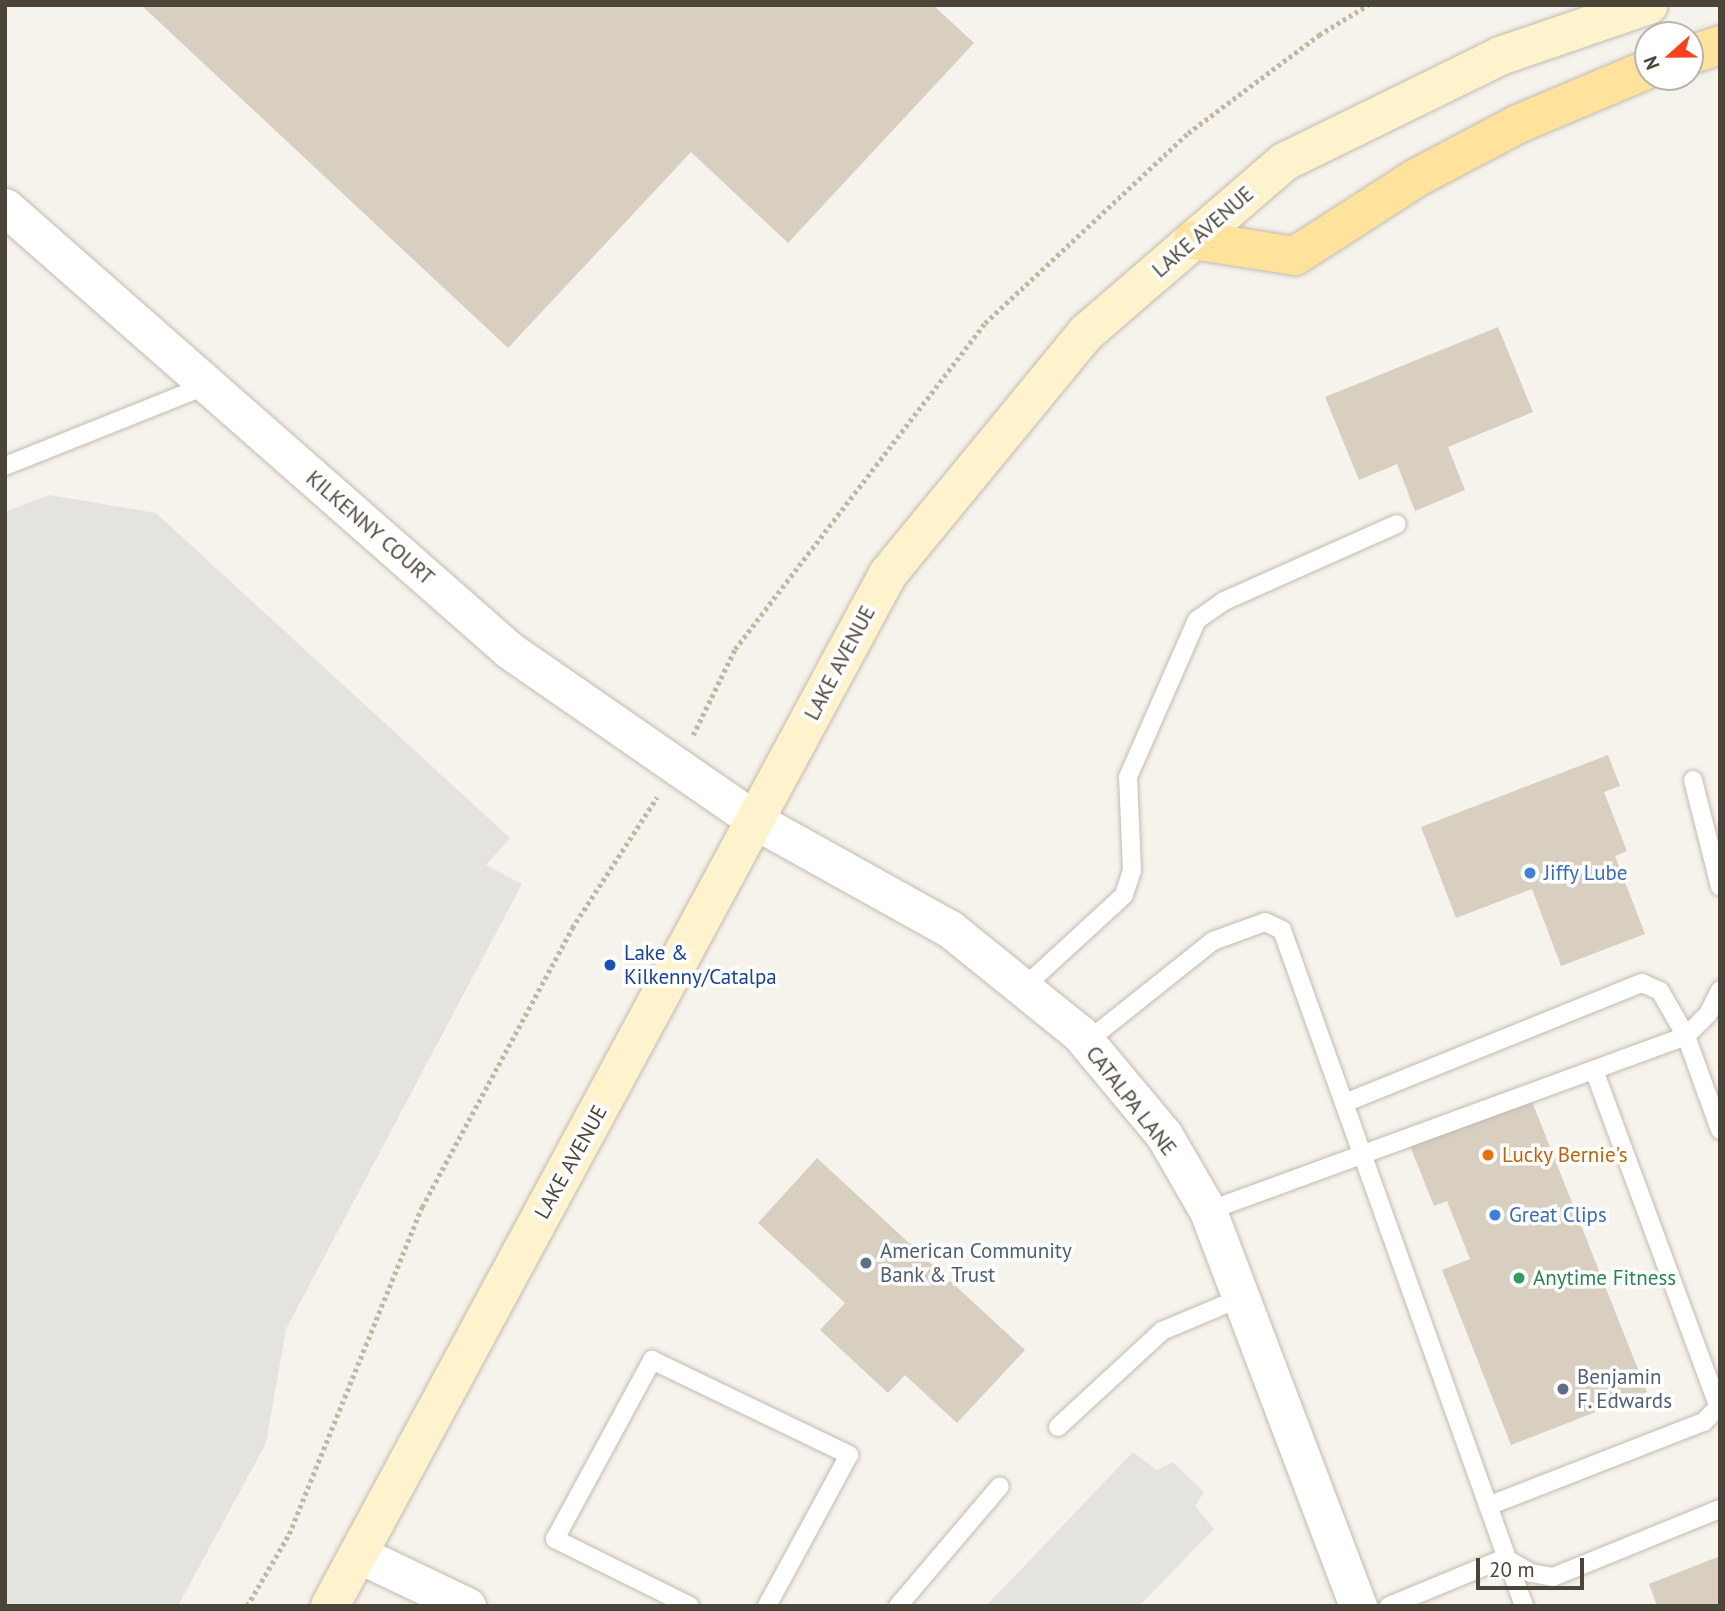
<!DOCTYPE html>
<html>
<head>
<meta charset="utf-8">
<style>
  body { margin:0 }
  #map { position:relative; width:1725px; height:1611px; overflow:hidden; background:#f6f3ec; font-family:"PT Sans",sans-serif }
  div>[style] { position:absolute }
  .parking>* { inset:0; background:#e5e3e0 }
  .building>* { inset:0; background:#d8cfc1 }
  .path>* { height:4.5px; margin-top:-2.25px; transform-origin:0; background:repeating-linear-gradient(90deg,#c4b79f 0 3.5px,transparent 0 7px) }
  .roads { filter:drop-shadow(0 0 2px #c2bbae) drop-shadow(0 0 2px #c2bbae) }
  .lane>* { height:18px; margin:-9px; padding:0 9px; transform-origin:9px; border-radius:9px; background:#fff }
  .street>* { height:37px; margin:-18.5px; padding:0 18.5px; transform-origin:18.5px; border-radius:18.5px; background:#fff }
  .secondary>* { height:38px; margin:-19px; padding:0 19px; transform-origin:19px; border-radius:19px; background:#fff3cd }
  .primary>* { height:38px; margin:-19px; padding:0 19px; transform-origin:19px; border-radius:19px; background:#ffe39c }
  .dots>* { width:19px; height:19px; translate:-50% -50%; box-sizing:border-box; border:4px solid #fff; border-radius:50% }
  span { translate:-50% -50%; white-space:nowrap; text-align:center; line-height:1.15; -webkit-text-stroke:7px #fff; paint-order:stroke }
  .street-label { font-size:21px; color:#4b4439 }
  .shop-label { font-size:21px; color:#366cbe }
  .left { translate:0 -50%; text-align:left }
  .transit-label { font-size:21px; color:#164399 }
  .food-label { font-size:21px; color:#c56008 }
  .service-label { font-size:21px; color:#4e5e75 }
  .leisure-label { font-size:21px; color:#27864d }
  .frame { position:absolute; inset:0; border:7px solid #4b4439; pointer-events:none }
  .north { position:absolute; left:1634px; top:21px; width:70px; height:70px; box-sizing:border-box; background:#fff; border:2px solid #b7b4b0; border-radius:50%; rotate:249deg; font-size:19px; font-weight:700; line-height:28px; text-align:center; color:#4b4439 }
  .north::after { content:''; display:block; margin:auto; width:24px; height:32px; background:#fc3f1d; clip-path:polygon(50% 0,100% 100%,50% 72%,0 100%) }
  .scale { position:absolute; left:1476px; top:1558px; width:108px; height:32px; box-sizing:border-box; border:4px solid #4b4439; border-top:0; padding-left:9px; font-size:21px; line-height:24px; white-space:nowrap; color:#4b4439; -webkit-text-stroke:5px #fff; paint-order:stroke }
</style>
</head>
<body>
<div id="map">
  <div class="parking">
    <div style="clip-path:polygon(49px 495px,156px 513px,510px 838px,486px 865px,522px 884px,286px 1329px,266px 1443px,178px 1606px,5px 1606px,5px 512px)"></div>
    <div style="clip-path:polygon(1133px 1452px,1157px 1470px,1173px 1462px,1204px 1492px,1195px 1506px,1214px 1529px,1139px 1606px,986px 1606px)"></div>
  </div>
  <div class="building">
    <div style="clip-path:polygon(141px 5px,933px 5px,974px 43px,788px 243px,691px 152px,508px 348px)"></div>
    <div style="clip-path:polygon(1498px 327px,1533px 412px,1448px 447px,1465px 490px,1415px 511px,1397px 464px,1359px 480px,1325px 397px)"></div>
    <div style="clip-path:polygon(1608px 755px,1620px 786px,1604px 792px,1627px 851px,1615px 856px,1645px 934px,1561px 966px,1532px 889px,1456px 918px,1421px 827px)"></div>
    <div style="clip-path:polygon(1531px 1099px,1647px 1392px,1511px 1445px,1442px 1270px,1470px 1259px,1447px 1201px,1434px 1206px,1410px 1146px)"></div>
    <div style="clip-path:polygon(817px 1158px,1025px 1350px,957px 1423px,905px 1375px,888px 1393px,820px 1330px,845px 1303px,758px 1223px)"></div>
    <div style="clip-path:polygon(1720px 1556px,1720px 1606px,1657px 1606px,1649px 1584px)"></div>
  </div>
  <div class="path">
    <div style="left:693px;top:735px;width:96px;rotate:-64deg"></div>
    <div style="left:735px;top:649px;width:411px;rotate:-52.5deg"></div>
    <div style="left:985px;top:323px;width:278px;rotate:-43.1deg"></div>
    <div style="left:1188px;top:133px;width:164px;rotate:-36.8deg"></div>
    <div style="left:1319px;top:35px;width:57px;rotate:-31.5deg"></div>
    <div style="left:247px;top:1606px;width:83px;rotate:-59.7deg"></div>
    <div style="left:289px;top:1534px;width:353px;rotate:-67.9deg"></div>
    <div style="left:422px;top:1207px;width:317px;rotate:-61.7deg"></div>
    <div style="left:572px;top:928px;width:156px;rotate:-57deg"></div>
  </div>
  <div class="roads">
    <div class="lane">
      <div style="left:5px;top:466px;width:219px;rotate:-21.8deg"></div>
      <div style="left:1693px;top:780px;width:110px;rotate:75.8deg"></div>
      <div style="left:1023px;top:988px;width:137px;rotate:-42.6deg"></div>
      <div style="left:1124px;top:895px;width:25px;rotate:-72deg"></div>
      <div style="left:1132px;top:871px;width:94px;rotate:-92.4deg"></div>
      <div style="left:1128px;top:777px;width:171px;rotate:-66.3deg"></div>
      <div style="left:1197px;top:620px;width:33px;rotate:-35deg"></div>
      <div style="left:1224px;top:601px;width:189px;rotate:-24deg"></div>
      <div style="left:1085px;top:1043px;width:164px;rotate:-38.6deg"></div>
      <div style="left:1213px;top:941px;width:55px;rotate:-20.1deg"></div>
      <div style="left:1265px;top:922px;width:19px;rotate:25deg"></div>
      <div style="left:1282px;top:930px;width:718px;rotate:70.3deg"></div>
      <div style="left:1594px;top:1070px;width:358px;rotate:69.7deg"></div>
      <div style="left:1347px;top:1102px;width:318px;rotate:-22deg"></div>
      <div style="left:1642px;top:983px;width:20px;rotate:24deg"></div>
      <div style="left:1660px;top:991px;width:52px;rotate:60deg"></div>
      <div style="left:1686px;top:1036px;width:31px;rotate:-45deg"></div>
      <div style="left:1708px;top:1014px;width:27px;rotate:-63deg"></div>
      <div style="left:1208px;top:1211px;width:509px;rotate:-20.11deg"></div>
      <div style="left:1686px;top:1036px;width:100px;rotate:70.1deg"></div>
      <div style="left:1058px;top:1427px;width:142px;rotate:-42.7deg"></div>
      <div style="left:1162px;top:1331px;width:85px;rotate:-22.9deg"></div>
      <div style="left:1488px;top:1506px;width:232px;rotate:-21.3deg"></div>
      <div style="left:1704px;top:1422px;width:23px;rotate:-47deg"></div>
      <div style="left:690px;top:1606px;width:151px;rotate:-153.6deg"></div>
      <div style="left:555px;top:1539px;width:204px;rotate:-61.5deg"></div>
      <div style="left:652px;top:1360px;width:219px;rotate:25.7deg"></div>
      <div style="left:849px;top:1455px;width:172px;rotate:118.5deg"></div>
      <div style="left:898px;top:1606px;width:157px;rotate:-49.6deg"></div>
      <div style="left:1389px;top:1606px;width:126px;rotate:-22.5deg"></div>
      <div style="left:1505px;top:1558px;width:30px;rotate:30deg"></div>
      <div style="left:1531px;top:1573px;width:22px;rotate:10deg"></div>
      <div style="left:1553px;top:1577px;width:180px;rotate:-22.2deg"></div>
    </div>
    <div class="street">
      <div style="left:5px;top:207px;width:671px;rotate:41.31deg"></div>
      <div style="left:509px;top:650px;width:300px;rotate:34.7deg"></div>
      <div style="left:756px;top:821px;width:222px;rotate:29.1deg"></div>
      <div style="left:950px;top:929px;width:166px;rotate:38.9deg"></div>
      <div style="left:1079px;top:1033px;width:133px;rotate:50.2deg"></div>
      <div style="left:1164px;top:1135px;width:88px;rotate:59.9deg"></div>
      <div style="left:1208px;top:1211px;width:423px;rotate:69.2deg"></div>
      <div style="left:358px;top:1554px;width:121px;rotate:25.5deg"></div>
    </div>
    <div class="secondary">
      <div style="left:330px;top:1606px;width:1173px;rotate:-61.6deg"></div>
      <div style="left:888px;top:574px;width:312px;rotate:-50.6deg"></div>
      <div style="left:1086px;top:333px;width:262px;rotate:-40.8deg"></div>
      <div style="left:1284px;top:162px;width:241px;rotate:-26.1deg"></div>
      <div style="left:1500px;top:56px;width:157px;rotate:-18.9deg"></div>
    </div>
    <div class="primary">
      <div style="left:1690px;top:55px;width:32px;rotate:-18deg"></div>
      <div style="left:1193px;top:240px;width:103px;rotate:8.9deg"></div>
      <div style="left:1295px;top:256px;width:144px;rotate:-32.8deg"></div>
      <div style="left:1416px;top:178px;width:115px;rotate:-27.9deg"></div>
      <div style="left:1518px;top:124px;width:141px;rotate:-22.9deg"></div>
    </div>
  </div>
  <div class="dots">
    <div style="left:1530px;top:873px;background:#3f7fe0"></div>
    <div style="left:610px;top:965px;background:#1a4fb4"></div>
    <div style="left:1488px;top:1155px;background:#e8710a"></div>
    <div style="left:1495px;top:1215px;background:#3f7fe0"></div>
    <div style="left:866px;top:1263px;background:#5c6f8a"></div>
    <div style="left:1519px;top:1278px;background:#2e9e5b"></div>
    <div style="left:1563px;top:1389px;background:#5c6f8a"></div>
  </div>
  <div class="street-label">
    <span style="left:1203px;top:232px;rotate:-41deg">LAKE AVENUE</span>
    <span style="left:370px;top:528px;rotate:41deg">KILKENNY COURT</span>
    <span style="left:840px;top:663px;rotate:-62deg">LAKE AVENUE</span>
    <span style="left:1131px;top:1101px;rotate:52deg">CATALPA LANE</span>
    <span style="left:571px;top:1162px;rotate:-61deg">LAKE AVENUE</span>
  </div>
  <div class="shop-label">
    <span class="left" style="left:1544px;top:873px">Jiffy Lube</span>
    <span class="left" style="left:1509px;top:1215px">Great Clips</span>
  </div>
  <div class="transit-label">
    <span class="left" style="left:624px;top:965px">Lake &amp;<br>Kilkenny/Catalpa</span>
  </div>
  <div class="food-label">
    <span class="left" style="left:1502px;top:1155px">Lucky Bernie's</span>
  </div>
  <div class="service-label">
    <span class="left" style="left:880px;top:1263px">American Community<br>Bank &amp; Trust</span>
    <span class="left" style="left:1577px;top:1389px">Benjamin<br>F. Edwards</span>
  </div>
  <div class="leisure-label">
    <span class="left" style="left:1533px;top:1278px">Anytime Fitness</span>
  </div>
  <div class="frame"></div>
  <div class="north">N</div>
  <div class="scale">20 m</div>
</div>
</body>
</html>
